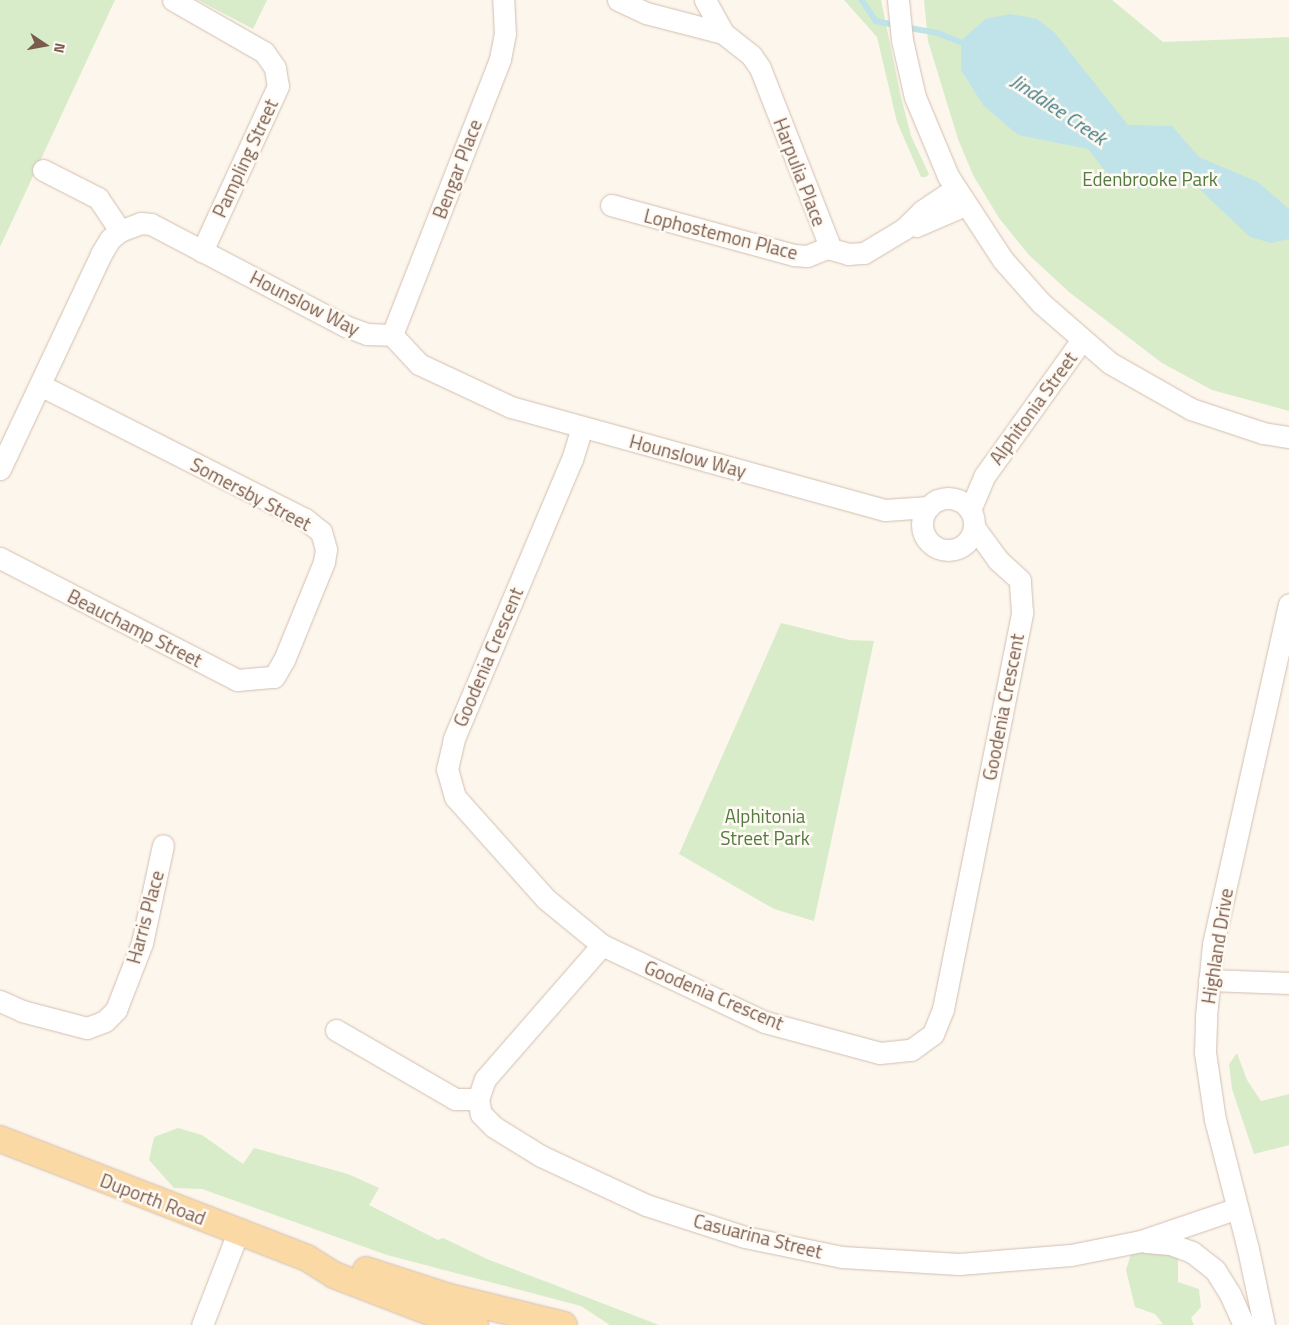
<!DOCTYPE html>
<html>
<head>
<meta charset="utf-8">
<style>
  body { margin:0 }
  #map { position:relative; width:1289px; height:1325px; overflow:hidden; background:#fdf6ec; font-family:"Titillium Web",sans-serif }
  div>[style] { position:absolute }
  .green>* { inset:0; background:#d8ecc9 }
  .water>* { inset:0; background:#bfe3e8 }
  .stream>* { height:5.5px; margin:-2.75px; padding:0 2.75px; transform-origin:2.75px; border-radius:2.75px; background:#bfe3e8 }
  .roads { filter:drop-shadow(0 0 1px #d1beb0) drop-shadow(0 0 1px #d1beb0) }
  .minor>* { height:21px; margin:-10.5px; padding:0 10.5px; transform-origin:10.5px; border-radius:10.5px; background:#fff }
  .minor>.ring { margin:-10.5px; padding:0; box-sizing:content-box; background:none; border:21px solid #fff; border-radius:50% }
  .major>* { height:26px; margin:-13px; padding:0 13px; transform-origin:13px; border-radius:13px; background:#fbd9a5 }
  span { translate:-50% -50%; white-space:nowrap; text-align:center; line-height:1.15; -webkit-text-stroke:5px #fffaf3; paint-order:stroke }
  .street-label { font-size:19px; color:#7a5c4d }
  .park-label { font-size:19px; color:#537a41 }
  .water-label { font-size:20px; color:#437c86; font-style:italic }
  .north { position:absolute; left:20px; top:20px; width:50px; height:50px; -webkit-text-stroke:4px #fffaf3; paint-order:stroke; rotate:102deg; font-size:14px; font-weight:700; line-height:20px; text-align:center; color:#7a5c4d }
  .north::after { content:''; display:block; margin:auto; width:18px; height:22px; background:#7a5c4d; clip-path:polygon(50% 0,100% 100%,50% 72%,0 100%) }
</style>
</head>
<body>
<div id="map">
  <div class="green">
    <div style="clip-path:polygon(0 0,115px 0,0 247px)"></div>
    <div style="clip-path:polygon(198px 0,267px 0,253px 29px)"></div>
    <div style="clip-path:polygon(844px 0,881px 0,901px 97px,911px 136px,929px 174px,926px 177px,921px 177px,897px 122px,877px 37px)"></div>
    <div style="clip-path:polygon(924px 0,1112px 0,1163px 42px,1289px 37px,1289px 411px,1212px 390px,1162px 363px,1069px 292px,1029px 255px,999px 218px,973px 175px,958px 139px,928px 41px)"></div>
    <div style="clip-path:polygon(781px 623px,849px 640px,874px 641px,814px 921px,774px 909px,679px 854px)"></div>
    <div style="clip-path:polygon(1237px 1053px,1247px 1080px,1261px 1101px,1289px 1094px,1289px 1145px,1254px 1154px,1232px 1089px,1229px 1064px)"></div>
    <div style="clip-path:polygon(178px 1128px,202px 1135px,243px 1164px,254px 1148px,348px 1174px,379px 1188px,369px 1205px,438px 1240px,443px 1238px,487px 1259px,659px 1325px,610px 1325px,581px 1306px,387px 1255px,202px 1189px,174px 1188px,149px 1160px,154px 1137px)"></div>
    <div style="clip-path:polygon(1132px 1251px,1178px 1256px,1178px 1282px,1199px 1289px,1201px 1307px,1191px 1318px,1194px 1325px,1154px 1325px,1163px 1324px,1155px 1314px,1135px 1307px,1126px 1270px)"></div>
  </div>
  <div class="water">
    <div style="clip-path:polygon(1010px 14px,1037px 19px,1054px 32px,1128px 125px,1172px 126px,1199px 157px,1258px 182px,1289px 209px,1289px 239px,1271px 243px,1250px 237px,1194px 184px,1135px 189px,1105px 171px,1088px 149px,1018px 135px,983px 105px,961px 70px,961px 41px,985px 19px)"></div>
  </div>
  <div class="stream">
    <div style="left:862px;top:0;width:25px;rotate:56deg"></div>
    <div style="left:876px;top:21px;width:19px;rotate:12deg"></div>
    <div style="left:904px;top:27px;width:35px;rotate:10deg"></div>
    <div style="left:938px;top:33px;width:31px;rotate:22deg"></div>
  </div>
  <div class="roads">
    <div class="minor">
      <div style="left:173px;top:0;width:105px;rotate:29.7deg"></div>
      <div style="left:264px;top:52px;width:19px;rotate:55deg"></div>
      <div style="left:275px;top:68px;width:18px;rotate:81deg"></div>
      <div style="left:278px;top:86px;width:182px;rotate:114.7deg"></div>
      <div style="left:618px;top:0;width:31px;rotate:25deg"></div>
      <div style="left:646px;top:13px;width:80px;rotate:14.6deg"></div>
      <div style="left:723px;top:33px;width:36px;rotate:38deg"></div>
      <div style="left:751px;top:55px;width:16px;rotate:55deg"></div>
      <div style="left:760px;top:68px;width:194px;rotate:68.6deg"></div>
      <div style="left:831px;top:249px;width:18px;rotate:16deg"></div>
      <div style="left:848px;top:254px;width:16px;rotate:-4deg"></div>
      <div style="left:864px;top:253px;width:47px;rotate:-31deg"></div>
      <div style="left:904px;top:229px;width:25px;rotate:-45deg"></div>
      <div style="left:922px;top:211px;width:40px;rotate:-34deg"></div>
      <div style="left:705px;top:0;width:38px;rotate:61deg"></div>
      <div style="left:898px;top:0;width:40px;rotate:84.3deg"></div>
      <div style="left:902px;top:40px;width:58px;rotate:77.2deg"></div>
      <div style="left:915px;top:97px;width:86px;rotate:67.3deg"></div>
      <div style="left:948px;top:176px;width:100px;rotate:56.8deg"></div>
      <div style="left:1003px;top:260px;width:57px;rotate:48.5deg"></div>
      <div style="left:1041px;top:303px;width:91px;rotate:41deg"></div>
      <div style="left:1110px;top:363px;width:93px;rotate:29.6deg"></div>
      <div style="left:1191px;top:409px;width:76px;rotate:18.4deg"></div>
      <div style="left:1263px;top:433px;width:26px;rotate:9deg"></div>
      <div style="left:43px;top:170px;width:62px;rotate:27deg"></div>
      <div style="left:98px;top:198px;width:40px;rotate:56deg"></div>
      <div style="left:611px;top:205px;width:190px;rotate:15.3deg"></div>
      <div style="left:794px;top:255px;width:13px;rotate:4deg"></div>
      <div style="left:807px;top:256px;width:24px;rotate:-22deg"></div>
      <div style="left:916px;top:226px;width:53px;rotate:-23.2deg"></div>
      <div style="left:392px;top:335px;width:296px;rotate:-68.6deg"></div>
      <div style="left:500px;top:59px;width:25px;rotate:-79deg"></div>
      <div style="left:505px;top:34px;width:34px;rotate:-93deg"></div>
      <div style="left:582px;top:427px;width:34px;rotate:107deg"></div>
      <div style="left:572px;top:459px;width:304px;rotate:112.9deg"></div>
      <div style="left:454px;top:739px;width:31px;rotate:103deg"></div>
      <div style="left:447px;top:769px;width:29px;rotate:74deg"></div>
      <div style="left:455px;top:797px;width:137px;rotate:48.3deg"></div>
      <div style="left:546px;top:899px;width:72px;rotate:39.4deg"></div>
      <div style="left:602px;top:945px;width:180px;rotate:25.3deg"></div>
      <div style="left:765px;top:1022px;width:119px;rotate:15.1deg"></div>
      <div style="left:880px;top:1053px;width:31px;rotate:-6deg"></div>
      <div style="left:911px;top:1050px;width:27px;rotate:-36deg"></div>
      <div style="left:933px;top:1034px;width:27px;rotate:-68deg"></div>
      <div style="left:943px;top:1009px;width:405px;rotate:-78.7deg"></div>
      <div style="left:1022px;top:612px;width:32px;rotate:-94deg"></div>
      <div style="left:1020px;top:580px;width:30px;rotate:-138deg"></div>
      <div style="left:998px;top:560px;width:41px;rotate:-126deg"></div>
      <div style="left:0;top:469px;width:238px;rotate:-64.8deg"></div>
      <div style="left:101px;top:254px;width:17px;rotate:-59deg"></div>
      <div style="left:110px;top:239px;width:13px;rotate:-39deg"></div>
      <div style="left:120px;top:231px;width:22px;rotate:-21deg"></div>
      <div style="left:141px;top:223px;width:10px;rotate:6deg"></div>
      <div style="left:151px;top:224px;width:219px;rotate:27.7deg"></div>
      <div style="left:345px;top:326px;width:23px;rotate:20deg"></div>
      <div style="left:367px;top:334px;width:25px;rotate:2deg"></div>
      <div style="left:392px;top:335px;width:40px;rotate:47deg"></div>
      <div style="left:419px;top:364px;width:102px;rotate:25.1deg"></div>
      <div style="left:511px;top:407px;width:388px;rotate:15.4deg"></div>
      <div style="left:885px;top:510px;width:44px;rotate:-3.9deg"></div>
      <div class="ring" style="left:922px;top:498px;width:31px;height:31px"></div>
      <div style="left:970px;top:510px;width:38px;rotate:-67deg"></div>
      <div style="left:985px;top:475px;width:165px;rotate:-54.4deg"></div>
      <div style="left:0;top:558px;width:267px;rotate:27.2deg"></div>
      <div style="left:237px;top:680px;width:37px;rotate:-5deg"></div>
      <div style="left:274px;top:677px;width:20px;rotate:-60deg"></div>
      <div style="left:284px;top:660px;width:106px;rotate:-67.8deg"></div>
      <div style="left:324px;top:562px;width:13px;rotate:-81deg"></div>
      <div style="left:326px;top:549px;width:18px;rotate:-106deg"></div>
      <div style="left:321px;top:532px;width:21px;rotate:-141deg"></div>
      <div style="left:305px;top:519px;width:295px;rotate:-153.2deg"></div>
      <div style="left:602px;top:945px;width:178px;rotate:131.1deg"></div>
      <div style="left:485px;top:1079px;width:21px;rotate:109deg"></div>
      <div style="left:478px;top:1099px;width:15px;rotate:79deg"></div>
      <div style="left:481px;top:1114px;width:18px;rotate:45deg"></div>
      <div style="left:494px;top:1127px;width:55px;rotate:31.7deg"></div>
      <div style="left:541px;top:1156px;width:116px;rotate:25deg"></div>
      <div style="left:646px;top:1205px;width:104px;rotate:17.9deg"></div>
      <div style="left:745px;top:1237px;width:99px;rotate:11.7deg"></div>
      <div style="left:842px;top:1257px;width:117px;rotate:3.4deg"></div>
      <div style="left:959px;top:1264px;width:112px;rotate:-4.6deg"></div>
      <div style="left:1071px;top:1255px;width:71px;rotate:-11.3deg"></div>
      <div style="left:1141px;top:1241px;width:102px;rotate:-18.8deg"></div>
      <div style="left:1209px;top:980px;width:80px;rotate:2.1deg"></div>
      <div style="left:0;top:1001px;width:24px;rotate:24deg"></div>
      <div style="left:22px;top:1011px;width:67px;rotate:14.7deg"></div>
      <div style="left:87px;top:1028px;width:19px;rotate:-21deg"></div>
      <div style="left:105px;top:1021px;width:16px;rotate:-45deg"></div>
      <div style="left:116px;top:1010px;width:72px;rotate:-68.8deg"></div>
      <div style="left:142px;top:943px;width:100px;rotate:-77.9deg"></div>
      <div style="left:336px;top:1030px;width:138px;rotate:30.1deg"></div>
      <div style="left:455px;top:1099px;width:23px"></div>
      <div style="left:1146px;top:1242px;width:24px;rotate:5deg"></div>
      <div style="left:1170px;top:1244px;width:23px;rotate:20deg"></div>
      <div style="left:1192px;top:1252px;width:29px;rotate:38deg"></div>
      <div style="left:1215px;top:1270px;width:28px;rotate:58deg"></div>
      <div style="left:1230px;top:1294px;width:34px;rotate:66deg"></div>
      <div style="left:202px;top:1325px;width:100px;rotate:-68.8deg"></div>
      <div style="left:1264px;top:1325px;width:78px;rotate:-101.9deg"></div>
      <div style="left:1248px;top:1249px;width:133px;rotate:-104.3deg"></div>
      <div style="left:1215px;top:1120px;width:69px;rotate:-98.4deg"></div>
      <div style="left:1205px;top:1052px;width:36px;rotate:-88deg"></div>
      <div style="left:1206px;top:1016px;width:72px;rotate:-84.4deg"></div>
      <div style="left:1213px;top:944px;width:348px;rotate:-77.4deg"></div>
    </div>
    <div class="major">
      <div style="left:0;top:1139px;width:329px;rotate:21.2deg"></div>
      <div style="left:307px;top:1258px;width:32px;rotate:32deg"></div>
      <div style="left:334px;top:1275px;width:117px;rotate:21.1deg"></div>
      <div style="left:443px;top:1317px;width:33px;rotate:14deg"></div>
      <div style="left:366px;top:1270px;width:87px;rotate:18deg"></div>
      <div style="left:449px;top:1297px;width:118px;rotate:13.7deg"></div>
    </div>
  </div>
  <div class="street-label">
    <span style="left:245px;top:158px;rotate:-65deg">Pampling Street</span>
    <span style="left:457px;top:169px;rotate:-69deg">Bengar Place</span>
    <span style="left:800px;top:172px;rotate:69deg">Harpulia Place</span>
    <span style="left:721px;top:234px;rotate:14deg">Lophostemon Place</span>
    <span style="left:305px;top:303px;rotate:27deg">Hounslow Way</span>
    <span style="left:1033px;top:408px;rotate:-54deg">Alphitonia Street</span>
    <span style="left:688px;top:456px;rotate:15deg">Hounslow Way</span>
    <span style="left:251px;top:494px;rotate:28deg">Somersby Street</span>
    <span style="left:135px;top:628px;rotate:27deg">Beauchamp Street</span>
    <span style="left:488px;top:657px;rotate:-67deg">Goodenia Crescent</span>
    <span style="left:1003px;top:707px;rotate:-79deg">Goodenia Crescent</span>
    <span style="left:145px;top:917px;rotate:-75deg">Harris Place</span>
    <span style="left:1217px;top:946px;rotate:-81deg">Highland Drive</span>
    <span style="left:714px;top:995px;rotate:23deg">Goodenia Crescent</span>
    <span style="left:153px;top:1199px;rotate:21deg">Duporth Road</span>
    <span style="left:758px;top:1236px;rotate:14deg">Casuarina Street</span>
  </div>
  <div class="park-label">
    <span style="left:1150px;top:179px">Edenbrooke Park</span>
    <span style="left:765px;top:827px">Alphitonia<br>Street Park</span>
  </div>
  <div class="water-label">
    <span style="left:1059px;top:109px;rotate:34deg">Jindalee Creek</span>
  </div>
  <div class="north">N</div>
</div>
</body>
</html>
